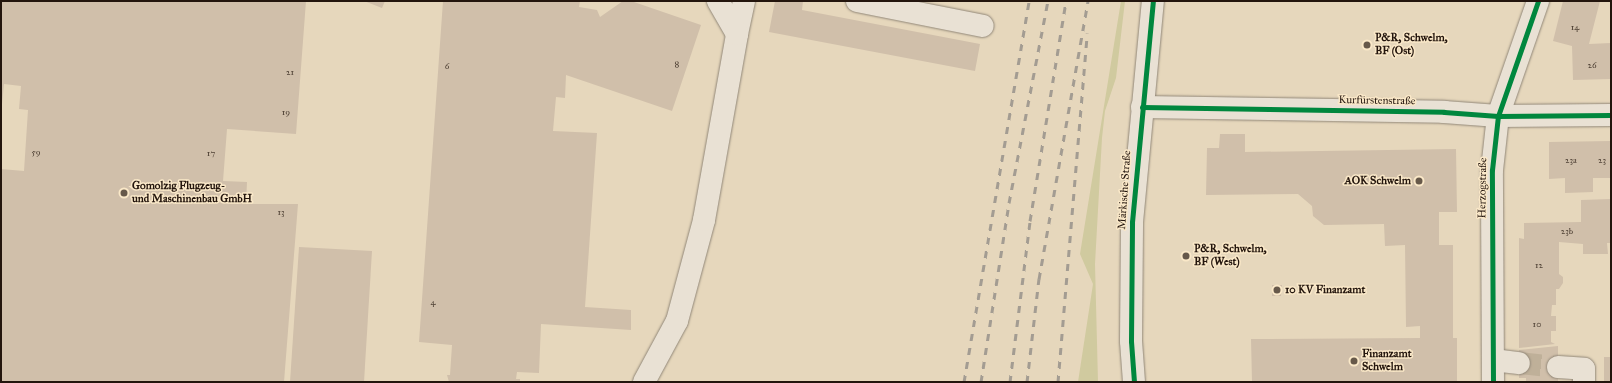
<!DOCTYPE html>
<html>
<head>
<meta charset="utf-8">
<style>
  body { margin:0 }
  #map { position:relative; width:1612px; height:383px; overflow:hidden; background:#e6d7bc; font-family:"IM FELL Great Primer",serif }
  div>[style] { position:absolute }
  .green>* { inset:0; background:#d0ca9f }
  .building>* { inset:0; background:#d0bfaa }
  .minor-tunnel>* { height:22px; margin-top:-11px; transform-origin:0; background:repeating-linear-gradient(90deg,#bfb099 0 22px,transparent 0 33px) }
  .roads { filter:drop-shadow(0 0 1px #918778) drop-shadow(0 0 1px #918778) }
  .minor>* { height:22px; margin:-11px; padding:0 11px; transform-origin:11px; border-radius:11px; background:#e9e1d4 }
  .rail>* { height:3px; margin-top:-1.5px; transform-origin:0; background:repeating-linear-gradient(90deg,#a39c92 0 7px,transparent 0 14px) }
  .cycleway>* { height:5px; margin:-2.5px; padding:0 2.5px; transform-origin:2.5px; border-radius:2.5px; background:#00873e }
  .dots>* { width:11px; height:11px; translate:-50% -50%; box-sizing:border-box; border:2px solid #fae8c8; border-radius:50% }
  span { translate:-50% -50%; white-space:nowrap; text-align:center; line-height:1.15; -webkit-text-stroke:3px #fae8c8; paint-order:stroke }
  .number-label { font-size:9px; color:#4e4034 }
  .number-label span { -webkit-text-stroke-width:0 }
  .poi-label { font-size:11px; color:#23150d; font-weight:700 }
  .left { translate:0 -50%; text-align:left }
  .right { translate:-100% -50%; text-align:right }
  .street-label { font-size:11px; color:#23150d }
  .frame { position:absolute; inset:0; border:2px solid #23150d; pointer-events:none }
</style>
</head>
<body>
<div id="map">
  <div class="green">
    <div style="clip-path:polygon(1121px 1px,1125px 1px,1116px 78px,1105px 111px,1102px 138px,1095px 264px,1098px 382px,1078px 382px,1093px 284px,1080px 254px)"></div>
  </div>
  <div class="building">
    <div style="clip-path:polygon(1px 1px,306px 1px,296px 134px,227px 129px,223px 181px,247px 182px,246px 204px,298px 204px,284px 382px,1px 382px,1px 169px,24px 171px,28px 110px,19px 109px,21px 86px,4px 84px,1px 114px)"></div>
    <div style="clip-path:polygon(364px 1px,385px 1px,382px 8px)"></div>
    <div style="clip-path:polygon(443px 1px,580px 1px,579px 7px,597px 10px,600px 17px,623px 1px,631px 1px,701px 25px,672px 111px,566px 75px,565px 98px,556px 97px,553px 131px,597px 133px,585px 307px,631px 310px,631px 330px,541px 324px,539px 373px,517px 372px,516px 379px,520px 379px,520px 382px,449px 382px,447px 375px,450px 375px,452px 345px,419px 342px)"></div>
    <div style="clip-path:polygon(775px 1px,803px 1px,802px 10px,980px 44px,975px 71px,769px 32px)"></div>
    <div style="clip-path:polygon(1563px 1px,1600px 1px,1589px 44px,1611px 43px,1611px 79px,1573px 80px,1572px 46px,1553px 41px)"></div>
    <div style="clip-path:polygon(1220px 134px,1245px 134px,1245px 152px,1456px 149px,1457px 212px,1439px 212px,1439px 245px,1453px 245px,1453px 338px,1457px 338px,1457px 382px,1252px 382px,1251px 339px,1420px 338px,1420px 326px,1406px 327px,1405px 245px,1385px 246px,1384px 224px,1324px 225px,1313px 216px,1312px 206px,1298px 194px,1206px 195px,1207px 148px,1219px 148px)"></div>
    <div style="clip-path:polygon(1611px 141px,1611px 178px,1593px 178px,1593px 192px,1565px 193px,1565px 178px,1549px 179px,1549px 142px)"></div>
    <div style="clip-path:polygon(1611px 199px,1611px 243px,1607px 243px,1608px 254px,1583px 254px,1583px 244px,1559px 242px,1559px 274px,1563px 277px,1563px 283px,1559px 289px,1556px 289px,1556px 305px,1552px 305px,1551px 316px,1556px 316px,1556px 331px,1551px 331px,1551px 342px,1555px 344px,1519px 348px,1519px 238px,1524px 239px,1524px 223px,1581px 222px,1581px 200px)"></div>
    <div style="clip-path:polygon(299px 247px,372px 251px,364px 382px,290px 382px)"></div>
    <div style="clip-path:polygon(1272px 285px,1282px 285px,1281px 296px,1272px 296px)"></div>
    <div style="clip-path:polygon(1558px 346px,1558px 382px,1526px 382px,1526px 378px,1519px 378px,1519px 350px)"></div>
    <div style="clip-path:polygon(1604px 357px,1611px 357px,1611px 382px,1604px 382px)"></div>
  </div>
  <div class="minor-tunnel">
    <div style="left:1519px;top:363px;width:39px;rotate:6deg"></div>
  </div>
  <div class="roads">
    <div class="minor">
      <div style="left:857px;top:1px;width:128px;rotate:11.2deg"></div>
      <div style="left:737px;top:34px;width:34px;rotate:-78deg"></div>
      <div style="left:1142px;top:107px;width:302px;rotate:0.9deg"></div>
      <div style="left:1444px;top:112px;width:54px;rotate:4.2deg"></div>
      <div style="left:1498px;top:116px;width:113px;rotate:-0.5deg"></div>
      <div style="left:1493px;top:360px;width:26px;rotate:7deg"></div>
      <div style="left:1558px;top:367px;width:26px;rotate:4deg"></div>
      <div style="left:1584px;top:369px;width:13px;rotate:90deg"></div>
      <div style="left:644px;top:382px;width:69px;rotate:-61.6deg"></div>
      <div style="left:677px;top:321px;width:105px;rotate:-75deg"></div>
      <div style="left:704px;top:220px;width:189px;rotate:-79.9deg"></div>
      <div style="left:737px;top:34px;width:38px;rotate:-120deg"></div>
      <div style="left:1134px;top:382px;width:41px;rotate:-94.2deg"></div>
      <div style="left:1131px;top:341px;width:119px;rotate:-89.5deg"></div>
      <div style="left:1132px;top:222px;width:222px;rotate:-84.6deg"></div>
      <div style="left:1493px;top:382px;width:212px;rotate:-90.3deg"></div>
      <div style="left:1492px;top:170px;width:54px;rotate:-83.7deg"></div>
      <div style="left:1498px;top:116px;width:122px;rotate:-70.8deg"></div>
    </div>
  </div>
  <div class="rail">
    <div style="left:964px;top:382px;width:387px;rotate:-80.3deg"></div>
    <div style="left:981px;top:382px;width:181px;rotate:-81.1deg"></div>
    <div style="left:1009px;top:203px;width:206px;rotate:-79.1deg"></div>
    <div style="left:1010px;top:382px;width:162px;rotate:-82.9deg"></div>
    <div style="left:1030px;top:221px;width:223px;rotate:-80.7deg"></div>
    <div style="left:1027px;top:382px;width:104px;rotate:-83.4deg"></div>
    <div style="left:1039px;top:279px;width:282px;rotate:-80deg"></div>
    <div style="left:1058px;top:382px;width:350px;rotate:-85.2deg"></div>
  </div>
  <div class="cycleway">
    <div style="left:1142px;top:107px;width:302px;rotate:0.9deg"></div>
    <div style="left:1444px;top:112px;width:54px;rotate:4.2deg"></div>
    <div style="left:1498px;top:116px;width:113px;rotate:-0.5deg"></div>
    <div style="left:1134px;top:382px;width:41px;rotate:-94.2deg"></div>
    <div style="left:1131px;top:341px;width:119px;rotate:-89.5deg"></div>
    <div style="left:1132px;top:222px;width:222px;rotate:-84.6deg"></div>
    <div style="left:1493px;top:382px;width:212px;rotate:-90.3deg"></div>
    <div style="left:1492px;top:170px;width:54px;rotate:-83.7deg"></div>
    <div style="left:1498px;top:116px;width:122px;rotate:-70.8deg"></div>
  </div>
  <div class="dots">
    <div style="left:1367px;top:45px;background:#67594a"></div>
    <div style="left:1419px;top:181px;background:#67594a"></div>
    <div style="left:124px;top:193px;background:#67594a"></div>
    <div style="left:1186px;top:256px;background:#67594a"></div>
    <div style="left:1277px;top:290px;background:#67594a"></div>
    <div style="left:1354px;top:361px;background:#67594a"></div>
  </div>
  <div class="number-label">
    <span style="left:1575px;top:27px">14</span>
    <span style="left:677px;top:64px">8</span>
    <span style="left:1592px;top:65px">26</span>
    <span style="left:447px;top:66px">6</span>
    <span style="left:290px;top:72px">21</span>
    <span style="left:286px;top:112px">19</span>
    <span style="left:36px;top:152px">59</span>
    <span style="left:211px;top:153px">17</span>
    <span style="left:1571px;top:160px">23a</span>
    <span style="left:1602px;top:160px">23</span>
    <span style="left:281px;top:212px">13</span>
    <span style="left:1567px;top:231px">23b</span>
    <span style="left:1539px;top:265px">12</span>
    <span style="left:433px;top:302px">4</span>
    <span style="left:1537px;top:324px">10</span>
  </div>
  <div class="poi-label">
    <span class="left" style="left:1375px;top:45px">P&amp;R, Schwelm,<br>BF (Ost)</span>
    <span class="right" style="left:1411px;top:181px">AOK Schwelm</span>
    <span class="left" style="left:132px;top:193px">Gomolzig Flugzeug-<br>und Maschinenbau GmbH</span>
    <span class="left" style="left:1194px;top:256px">P&amp;R, Schwelm,<br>BF (West)</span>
    <span class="left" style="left:1285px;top:290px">10 KV Finanzamt</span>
    <span class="left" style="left:1362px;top:361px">Finanzamt<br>Schwelm</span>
  </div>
  <div class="street-label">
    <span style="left:1377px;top:101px;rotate:1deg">Kurfürstenstraße</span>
    <span style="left:1483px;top:188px;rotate:-89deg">Herzogstraße</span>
    <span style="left:1125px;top:190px;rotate:-86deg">Märkische Straße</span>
  </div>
  <div class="frame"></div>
</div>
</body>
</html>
